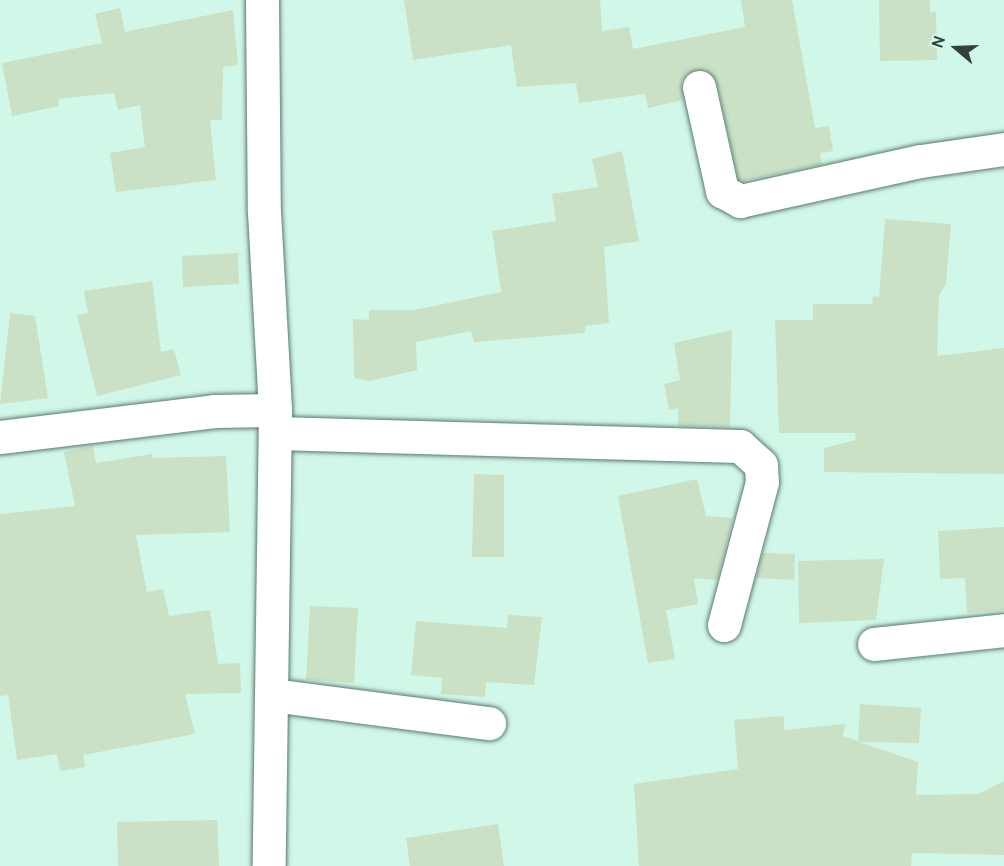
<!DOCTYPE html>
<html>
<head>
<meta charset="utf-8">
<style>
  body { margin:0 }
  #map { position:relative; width:1004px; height:866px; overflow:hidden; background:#d1f7e8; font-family:Cabin,sans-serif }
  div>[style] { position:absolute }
  .building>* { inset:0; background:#cae1c6 }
  .roads { filter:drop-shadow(0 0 2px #5a7b6e) drop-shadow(0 0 2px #5a7b6e) }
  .minor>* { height:33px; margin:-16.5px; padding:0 16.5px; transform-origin:16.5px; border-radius:16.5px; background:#fff }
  span { translate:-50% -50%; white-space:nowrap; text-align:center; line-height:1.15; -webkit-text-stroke:4.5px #d1f7e8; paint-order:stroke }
  .north { position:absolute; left:926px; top:18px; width:60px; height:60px; -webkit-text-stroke:4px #d1f7e8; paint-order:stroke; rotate:289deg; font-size:16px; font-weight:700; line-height:24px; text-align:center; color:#32413b }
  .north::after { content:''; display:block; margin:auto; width:21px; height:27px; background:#32413b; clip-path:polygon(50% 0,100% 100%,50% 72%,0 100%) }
</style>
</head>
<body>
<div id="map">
  <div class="building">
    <div style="clip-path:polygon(404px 0,600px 0,602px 31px,629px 27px,633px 49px,745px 27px,741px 0,792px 0,815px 128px,829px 126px,833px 151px,820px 153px,822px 164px,743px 181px,738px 179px,717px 83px,705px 69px,686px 74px,681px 82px,683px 100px,648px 108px,645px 94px,579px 103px,576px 83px,517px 87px,511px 45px,413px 60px)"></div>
    <div style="clip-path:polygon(879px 0,930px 0,930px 12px,936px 12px,937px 60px,880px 61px)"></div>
    <div style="clip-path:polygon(120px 8px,125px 32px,233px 10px,238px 65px,223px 67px,222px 120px,210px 120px,216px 180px,116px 192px,110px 153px,145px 147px,140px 105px,118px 110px,114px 93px,58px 99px,59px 106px,12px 116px,2px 63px,102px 43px,95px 14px)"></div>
    <div style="clip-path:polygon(622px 151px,639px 241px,604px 247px,609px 323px,585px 326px,585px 333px,474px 342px,471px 331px,416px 342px,417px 370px,370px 381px,354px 378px,353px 319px,369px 320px,369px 310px,414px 310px,501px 292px,492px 231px,556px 221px,552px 194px,598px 187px,592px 159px)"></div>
    <div style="clip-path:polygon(885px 219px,951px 224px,946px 284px,939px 295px,937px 356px,1004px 348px,1004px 474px,824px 472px,824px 448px,856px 440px,855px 433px,779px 433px,775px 320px,813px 320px,813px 304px,872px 304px,873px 296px,879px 297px)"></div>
    <div style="clip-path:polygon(238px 253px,239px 284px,183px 287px,182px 256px)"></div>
    <div style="clip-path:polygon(152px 281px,161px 352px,174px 349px,181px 375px,97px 396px,77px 315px,88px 313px,84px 291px)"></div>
    <div style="clip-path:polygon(10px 313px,35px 316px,48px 398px,0 404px)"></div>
    <div style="clip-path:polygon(732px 330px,730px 427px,678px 426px,678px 408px,669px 410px,664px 384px,680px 380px,674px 343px)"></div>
    <div style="clip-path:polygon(93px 446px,96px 463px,152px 454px,153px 458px,226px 456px,230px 532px,136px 535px,147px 592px,163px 589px,169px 616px,210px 610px,218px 664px,240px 663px,241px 693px,185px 694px,195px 734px,83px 755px,85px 767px,60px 771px,57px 754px,17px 760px,8px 695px,0 696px,0 514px,75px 506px,64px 452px)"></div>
    <div style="clip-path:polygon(474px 474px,504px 475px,504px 557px,472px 557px)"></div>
    <div style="clip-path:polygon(697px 479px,706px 516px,733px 518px,717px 580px,694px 578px,698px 604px,666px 610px,675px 659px,648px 663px,618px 496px)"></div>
    <div style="clip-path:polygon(1004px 527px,1004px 610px,967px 613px,965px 578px,940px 579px,938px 531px)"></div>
    <div style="clip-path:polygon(763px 553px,795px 554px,794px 580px,756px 578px)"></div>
    <div style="clip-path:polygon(884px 559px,876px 620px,799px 623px,798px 561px)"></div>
    <div style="clip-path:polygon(310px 606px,358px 608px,354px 683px,306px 680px)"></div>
    <div style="clip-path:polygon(508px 615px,542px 617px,534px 685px,486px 682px,485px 697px,441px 694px,442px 678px,411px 675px,416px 621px,507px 628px)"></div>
    <div style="clip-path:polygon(860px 704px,921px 708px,919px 743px,859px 742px,918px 762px,916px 795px,978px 794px,1004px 781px,1004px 855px,912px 853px,911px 866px,639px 866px,634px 784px,738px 769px,734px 720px,784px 716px,784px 730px,845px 724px,843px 736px,858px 741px)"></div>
    <div style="clip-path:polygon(217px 820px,219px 866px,118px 866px,117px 822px)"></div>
    <div style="clip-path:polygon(498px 824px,504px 866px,410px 866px,406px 838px)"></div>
  </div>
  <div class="roads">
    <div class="minor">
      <div style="left:262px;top:0;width:212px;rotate:89.5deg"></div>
      <div style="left:264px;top:212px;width:198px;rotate:86.8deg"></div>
      <div style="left:275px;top:410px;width:456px;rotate:90.8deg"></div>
      <div style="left:699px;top:87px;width:107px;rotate:77.5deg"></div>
      <div style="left:722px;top:191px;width:21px;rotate:29deg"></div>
      <div style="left:740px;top:201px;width:185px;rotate:-12.5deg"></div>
      <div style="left:921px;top:161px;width:84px;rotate:-8.2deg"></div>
      <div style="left:275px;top:433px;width:465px;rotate:1.6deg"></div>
      <div style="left:740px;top:446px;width:28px;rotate:42deg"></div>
      <div style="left:761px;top:465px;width:17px;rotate:87deg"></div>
      <div style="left:762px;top:482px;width:148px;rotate:104.9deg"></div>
      <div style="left:0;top:437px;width:216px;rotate:-6.9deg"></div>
      <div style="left:214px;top:411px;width:61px;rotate:-0.9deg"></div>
      <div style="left:874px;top:644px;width:131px;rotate:-6.1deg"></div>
      <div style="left:272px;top:695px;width:219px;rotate:7.4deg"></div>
    </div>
  </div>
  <div class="north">N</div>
</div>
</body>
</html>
